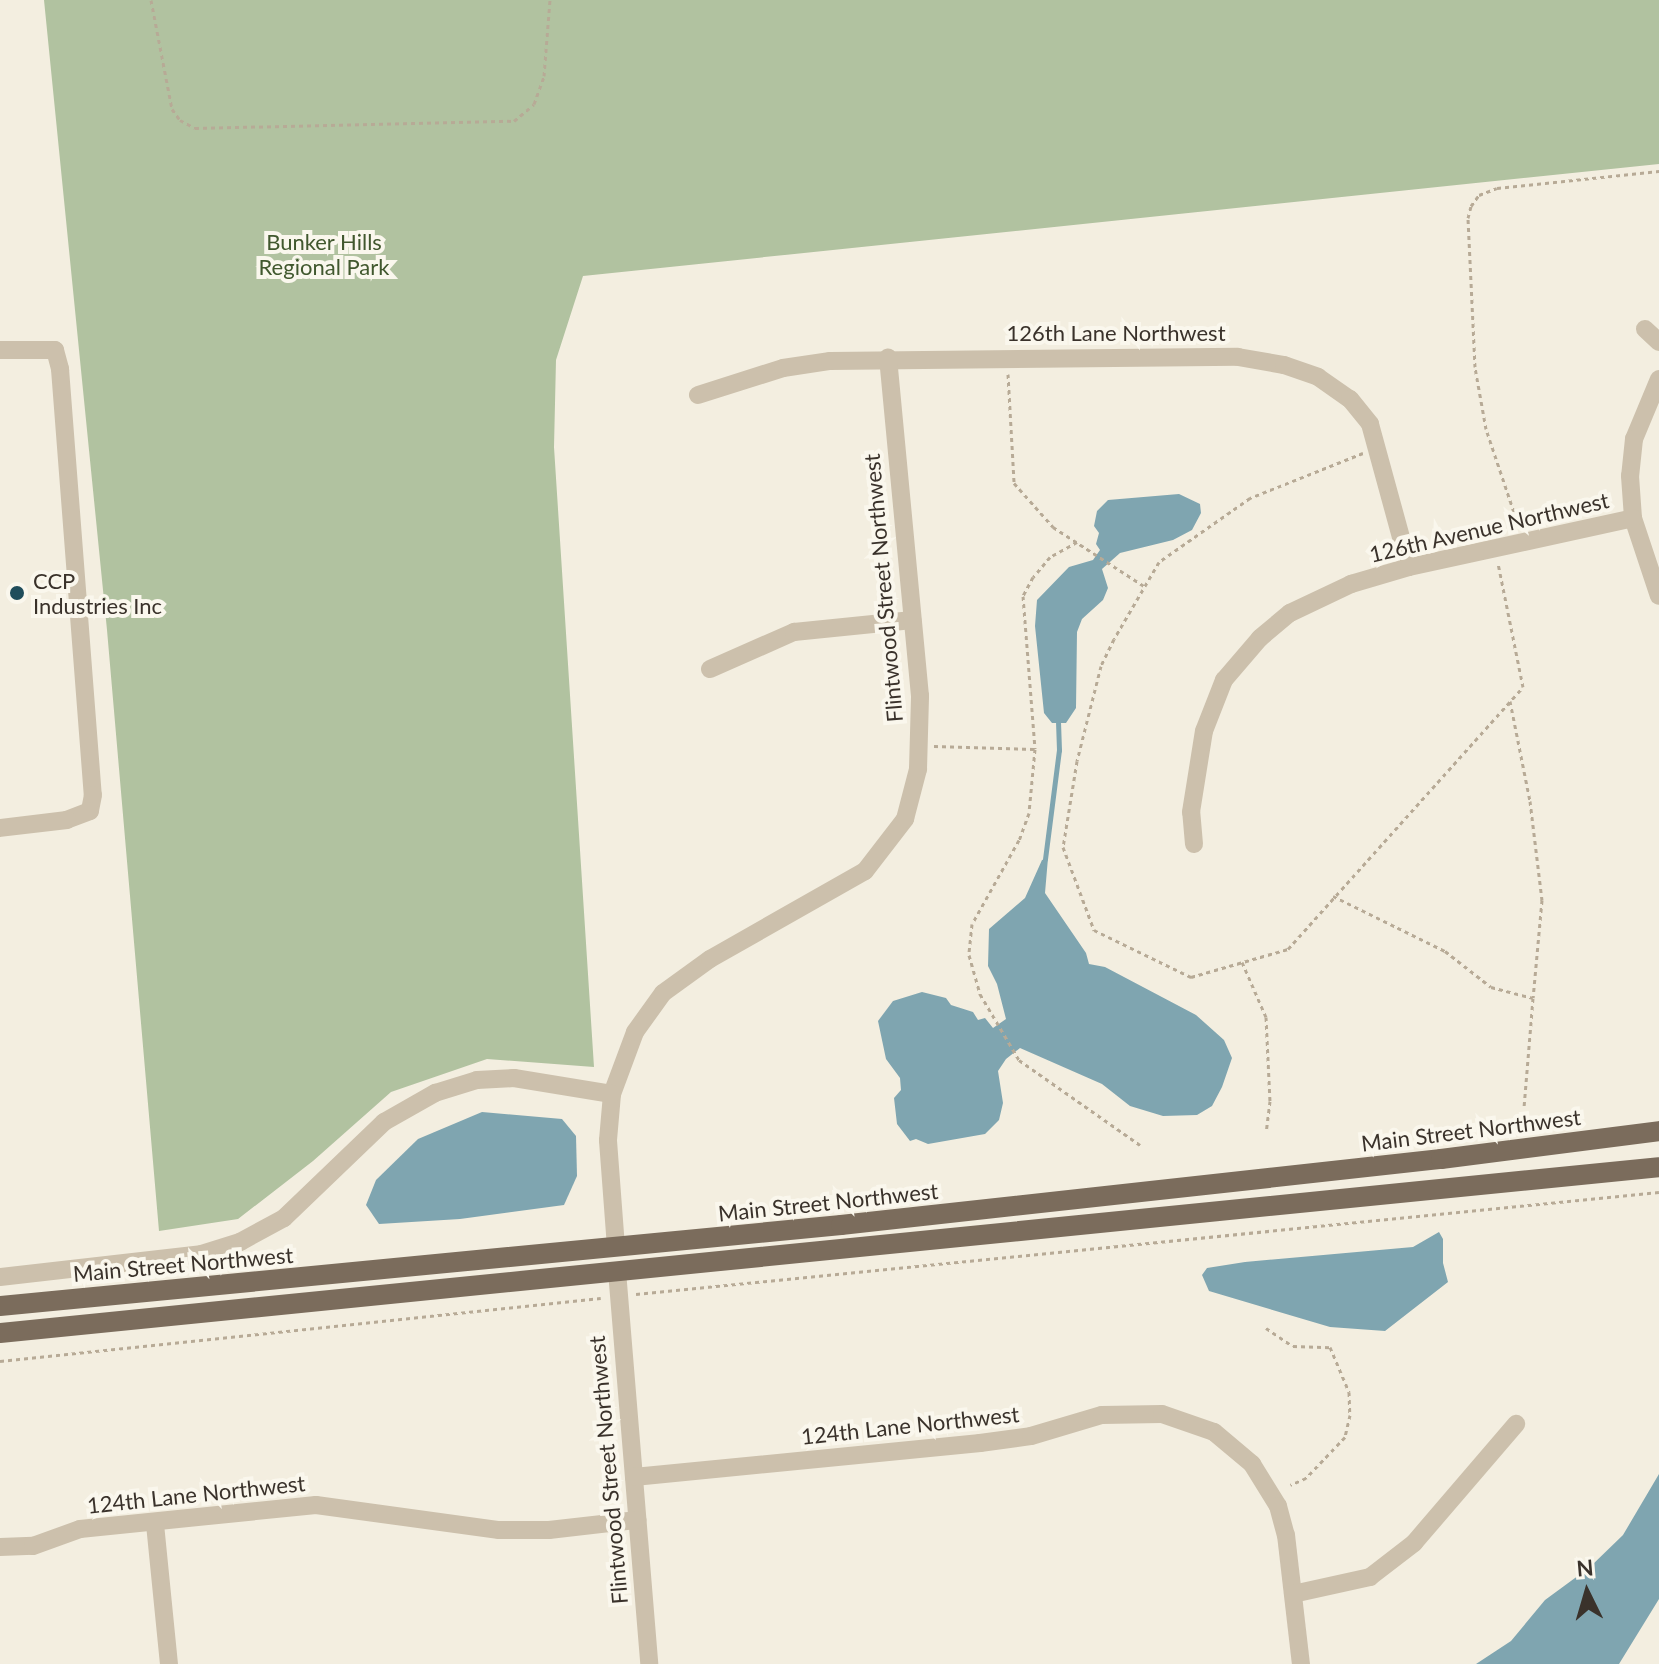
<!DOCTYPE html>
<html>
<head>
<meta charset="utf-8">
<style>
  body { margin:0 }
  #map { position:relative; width:1659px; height:1664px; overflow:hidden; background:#f3eee0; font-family:Lato,sans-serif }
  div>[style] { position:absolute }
  .green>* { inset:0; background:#b1c2a0 }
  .water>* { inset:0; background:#7fa5b0 }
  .stream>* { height:5px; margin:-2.5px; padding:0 2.5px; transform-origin:2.5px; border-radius:2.5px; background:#7fa5b0 }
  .path>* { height:3px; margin-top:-1.5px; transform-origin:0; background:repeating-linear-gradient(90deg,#b7aa96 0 4px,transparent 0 8px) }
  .minor>* { height:18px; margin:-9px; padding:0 9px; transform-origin:9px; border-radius:9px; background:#ccc0ac }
  .major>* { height:20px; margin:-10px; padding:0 10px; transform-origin:10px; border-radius:10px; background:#7b6c5c }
  .dots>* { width:22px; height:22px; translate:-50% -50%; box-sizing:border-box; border:4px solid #faf7ed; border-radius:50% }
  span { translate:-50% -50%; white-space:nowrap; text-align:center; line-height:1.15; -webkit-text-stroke:8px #faf7ed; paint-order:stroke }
  .park-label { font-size:22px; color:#41582e }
  .street-label { font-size:22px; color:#3a322b }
  .poi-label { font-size:22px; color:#3a322b }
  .left { translate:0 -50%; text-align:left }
  .north { position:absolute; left:1547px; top:1552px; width:80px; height:80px; -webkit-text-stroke:6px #faf7ed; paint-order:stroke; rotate:355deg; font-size:22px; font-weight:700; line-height:32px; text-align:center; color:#3a322b }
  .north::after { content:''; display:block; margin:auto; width:28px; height:36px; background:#3a322b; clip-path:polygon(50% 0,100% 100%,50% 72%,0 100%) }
</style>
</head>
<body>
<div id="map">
  <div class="green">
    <div style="clip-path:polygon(44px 0,1659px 0,1659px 164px,583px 276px,556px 360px,554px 447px,594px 1067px,487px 1059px,391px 1092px,313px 1161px,238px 1219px,159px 1231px,107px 630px)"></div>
  </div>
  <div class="water">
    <div style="clip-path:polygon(1179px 494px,1200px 504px,1201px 513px,1192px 530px,1173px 540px,1120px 553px,1102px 569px,1108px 588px,1103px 600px,1082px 619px,1077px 632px,1076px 708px,1066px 723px,1052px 723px,1044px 713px,1035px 626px,1037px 600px,1069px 567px,1093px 560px,1100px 550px,1096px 544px,1099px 533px,1094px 526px,1097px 511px,1108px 500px)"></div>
    <div style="clip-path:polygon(1048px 858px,1045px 893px,1086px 953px,1089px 964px,1105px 967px,1196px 1015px,1224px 1040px,1232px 1058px,1222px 1087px,1212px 1106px,1197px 1115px,1163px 1116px,1130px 1106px,1102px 1084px,1020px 1048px,1006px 1059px,998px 1071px,1003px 1103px,999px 1120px,985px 1134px,928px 1144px,916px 1139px,910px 1141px,897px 1124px,894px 1098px,901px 1090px,900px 1078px,886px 1059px,878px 1021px,893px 1001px,922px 992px,946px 998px,951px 1005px,973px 1012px,978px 1020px,985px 1018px,993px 1028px,1006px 1019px,997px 984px,988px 966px,989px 929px,1025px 898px,1042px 860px)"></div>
    <div style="clip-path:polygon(482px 1112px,562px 1119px,576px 1136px,577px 1176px,564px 1205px,460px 1219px,379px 1224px,366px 1205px,376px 1180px,418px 1139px)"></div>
    <div style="clip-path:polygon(1439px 1232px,1443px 1239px,1443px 1263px,1448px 1282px,1385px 1331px,1330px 1327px,1209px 1291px,1202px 1275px,1207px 1268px,1245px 1262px,1413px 1247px)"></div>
    <div style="clip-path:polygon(1659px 1474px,1659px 1599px,1619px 1664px,1476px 1664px,1511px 1641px,1545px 1600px,1590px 1567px,1623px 1535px)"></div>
  </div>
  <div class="stream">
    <div style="left:1045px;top:859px;width:110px;rotate:-82.7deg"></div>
    <div style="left:1059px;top:750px;width:27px;rotate:-92deg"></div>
  </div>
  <div class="path">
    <div style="left:151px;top:0;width:111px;rotate:79.1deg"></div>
    <div style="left:172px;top:109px;width:14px;rotate:54deg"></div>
    <div style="left:180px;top:120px;width:17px;rotate:28deg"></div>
    <div style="left:195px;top:128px;width:319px;rotate:-1.3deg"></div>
    <div style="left:514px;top:121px;width:26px;rotate:-40deg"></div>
    <div style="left:534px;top:104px;width:30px;rotate:-70deg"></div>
    <div style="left:544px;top:76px;width:76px;rotate:-85.5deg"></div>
    <div style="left:1008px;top:374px;width:109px;rotate:86.8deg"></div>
    <div style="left:1014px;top:483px;width:59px;rotate:48.4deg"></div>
    <div style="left:1053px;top:527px;width:108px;rotate:33deg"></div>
    <div style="left:1363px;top:453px;width:122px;rotate:158.3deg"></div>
    <div style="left:1250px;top:498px;width:111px;rotate:144.9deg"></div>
    <div style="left:1159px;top:562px;width:89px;rotate:120.3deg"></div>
    <div style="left:1114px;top:639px;width:30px;rotate:116deg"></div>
    <div style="left:1101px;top:666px;width:98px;rotate:104.2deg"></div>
    <div style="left:1077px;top:761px;width:87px;rotate:99.2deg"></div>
    <div style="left:1063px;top:847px;width:89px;rotate:69.5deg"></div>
    <div style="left:1094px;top:930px;width:108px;rotate:25.9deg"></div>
    <div style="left:1191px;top:977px;width:101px;rotate:-16.1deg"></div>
    <div style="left:1288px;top:949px;width:352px;rotate:-48.1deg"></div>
    <div style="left:1523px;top:687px;width:126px;rotate:-101.4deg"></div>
    <div style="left:1519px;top:527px;width:103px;rotate:-108.6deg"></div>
    <div style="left:1486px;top:429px;width:63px;rotate:-100.1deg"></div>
    <div style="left:1475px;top:367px;width:149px;rotate:-92.7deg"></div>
    <div style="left:1468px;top:218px;width:12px;rotate:-76deg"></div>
    <div style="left:1471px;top:206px;width:14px;rotate:-54deg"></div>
    <div style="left:1479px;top:195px;width:19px;rotate:-21deg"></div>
    <div style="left:1497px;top:188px;width:163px;rotate:-6deg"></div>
    <div style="left:1077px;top:542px;width:31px;rotate:151deg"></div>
    <div style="left:1050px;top:557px;width:26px;rotate:130deg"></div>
    <div style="left:1033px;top:577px;width:21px;rotate:118deg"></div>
    <div style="left:1023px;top:596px;width:153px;rotate:85.5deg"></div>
    <div style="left:1035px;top:749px;width:64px;rotate:95.4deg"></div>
    <div style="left:1029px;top:813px;width:29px;rotate:110deg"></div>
    <div style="left:1019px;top:840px;width:96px;rotate:119.2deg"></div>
    <div style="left:972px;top:924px;width:31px;rotate:96deg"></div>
    <div style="left:969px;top:955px;width:41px;rotate:74.2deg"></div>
    <div style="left:980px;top:994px;width:77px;rotate:59.4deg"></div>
    <div style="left:1019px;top:1060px;width:148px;rotate:35.1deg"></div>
    <div style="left:1510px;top:701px;width:102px;rotate:78.7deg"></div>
    <div style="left:1530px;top:801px;width:100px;rotate:83.1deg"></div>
    <div style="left:1542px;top:900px;width:98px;rotate:95.2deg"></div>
    <div style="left:934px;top:746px;width:100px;rotate:1.7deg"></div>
    <div style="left:1333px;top:896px;width:125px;rotate:26.2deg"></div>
    <div style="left:1445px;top:951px;width:58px;rotate:38deg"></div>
    <div style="left:1491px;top:987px;width:43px;rotate:14.7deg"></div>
    <div style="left:1533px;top:998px;width:110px;rotate:94.7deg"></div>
    <div style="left:1242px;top:962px;width:60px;rotate:66.4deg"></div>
    <div style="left:1266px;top:1017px;width:84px;rotate:87.3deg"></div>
    <div style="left:1270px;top:1101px;width:31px;rotate:97deg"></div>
    <div style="left:636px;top:1294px;width:1028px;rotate:-5.69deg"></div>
    <div style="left:1266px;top:1328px;width:32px;rotate:34deg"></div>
    <div style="left:1293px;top:1346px;width:37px;rotate:2deg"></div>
    <div style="left:1330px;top:1347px;width:49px;rotate:67.1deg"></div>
    <div style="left:1349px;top:1392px;width:23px;rotate:88deg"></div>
    <div style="left:1350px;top:1415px;width:23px;rotate:103deg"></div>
    <div style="left:1345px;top:1437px;width:57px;rotate:133.6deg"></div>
    <div style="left:1306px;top:1478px;width:17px;rotate:156deg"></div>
    <div style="left:0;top:1361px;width:604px;rotate:-5.98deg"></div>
  </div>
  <div class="minor">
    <div style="left:1645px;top:329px;width:19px;rotate:43deg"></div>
    <div style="left:0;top:350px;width:55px"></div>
    <div style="left:55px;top:350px;width:20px;rotate:75deg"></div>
    <div style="left:60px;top:369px;width:427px;rotate:85.6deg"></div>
    <div style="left:93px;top:795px;width:16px;rotate:101deg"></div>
    <div style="left:90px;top:811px;width:25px;rotate:159deg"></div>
    <div style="left:67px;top:820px;width:67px;rotate:173.2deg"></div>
    <div style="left:1659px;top:379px;width:65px;rotate:112.6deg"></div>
    <div style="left:1634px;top:439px;width:37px;rotate:96deg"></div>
    <div style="left:1630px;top:476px;width:42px;rotate:85.9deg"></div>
    <div style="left:1633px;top:518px;width:82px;rotate:71.6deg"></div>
    <div style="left:698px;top:395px;width:89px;rotate:-17.6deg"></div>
    <div style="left:783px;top:368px;width:48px;rotate:-8.5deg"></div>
    <div style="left:830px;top:361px;width:408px;rotate:-0.6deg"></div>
    <div style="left:1238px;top:357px;width:47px;rotate:9.9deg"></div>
    <div style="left:1284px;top:365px;width:36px;rotate:19deg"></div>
    <div style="left:1318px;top:377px;width:39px;rotate:35deg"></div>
    <div style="left:1350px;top:399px;width:32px;rotate:51deg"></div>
    <div style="left:1370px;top:424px;width:148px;rotate:74.7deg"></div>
    <div style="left:710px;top:669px;width:92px;rotate:-23.8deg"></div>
    <div style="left:794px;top:632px;width:119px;rotate:-5.8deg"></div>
    <div style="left:1194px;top:844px;width:32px;rotate:-95deg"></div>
    <div style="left:1191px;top:812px;width:82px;rotate:-80.9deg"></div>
    <div style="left:1204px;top:731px;width:55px;rotate:-68.6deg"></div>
    <div style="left:1224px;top:680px;width:55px;rotate:-49.4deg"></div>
    <div style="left:1260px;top:638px;width:39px;rotate:-40deg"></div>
    <div style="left:1290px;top:613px;width:68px;rotate:-25.4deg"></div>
    <div style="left:1351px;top:584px;width:60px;rotate:-16.3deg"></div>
    <div style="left:1409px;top:567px;width:229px;rotate:-12.3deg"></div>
    <div style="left:616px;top:1247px;width:107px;rotate:-94.3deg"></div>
    <div style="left:608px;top:1140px;width:46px;rotate:-85deg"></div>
    <div style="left:612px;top:1094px;width:66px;rotate:-69.6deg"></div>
    <div style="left:635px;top:1032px;width:48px;rotate:-54.3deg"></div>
    <div style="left:663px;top:993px;width:58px;rotate:-35.9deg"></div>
    <div style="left:710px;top:959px;width:178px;rotate:-29.6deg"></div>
    <div style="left:865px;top:871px;width:66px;rotate:-52.4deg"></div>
    <div style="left:905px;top:819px;width:52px;rotate:-75.4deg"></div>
    <div style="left:918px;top:769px;width:73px;rotate:-88.4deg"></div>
    <div style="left:920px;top:696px;width:340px;rotate:-95.4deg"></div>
    <div style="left:617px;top:1271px;width:394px;rotate:85.3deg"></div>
    <div style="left:0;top:1277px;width:202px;rotate:-6.5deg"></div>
    <div style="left:201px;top:1254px;width:41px;rotate:-17.1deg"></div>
    <div style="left:240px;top:1242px;width:50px;rotate:-28.6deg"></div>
    <div style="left:284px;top:1218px;width:139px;rotate:-43.8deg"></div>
    <div style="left:384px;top:1122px;width:59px;rotate:-29.6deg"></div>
    <div style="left:435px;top:1093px;width:44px;rotate:-17.2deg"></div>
    <div style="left:477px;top:1080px;width:37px;rotate:-3deg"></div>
    <div style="left:514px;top:1078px;width:99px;rotate:9.3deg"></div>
    <div style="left:634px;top:1477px;width:348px;rotate:-5.6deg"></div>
    <div style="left:980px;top:1443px;width:51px;rotate:-7.8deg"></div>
    <div style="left:1031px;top:1436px;width:74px;rotate:-16.5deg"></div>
    <div style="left:1102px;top:1415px;width:60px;rotate:-1deg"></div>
    <div style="left:1162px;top:1414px;width:55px;rotate:19.1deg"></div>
    <div style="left:1214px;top:1432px;width:50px;rotate:40.1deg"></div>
    <div style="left:1252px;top:1464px;width:49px;rotate:58.2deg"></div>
    <div style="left:1278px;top:1506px;width:30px;rotate:75deg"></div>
    <div style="left:1286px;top:1535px;width:130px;rotate:83.4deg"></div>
    <div style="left:155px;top:1524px;width:141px;rotate:84.3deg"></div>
    <div style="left:0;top:1547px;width:33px;rotate:-2deg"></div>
    <div style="left:33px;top:1546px;width:50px;rotate:-19.9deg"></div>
    <div style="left:80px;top:1529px;width:237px;rotate:-5.8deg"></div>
    <div style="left:316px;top:1505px;width:185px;rotate:7.8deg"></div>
    <div style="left:499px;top:1530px;width:50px"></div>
    <div style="left:549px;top:1530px;width:89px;rotate:-6.5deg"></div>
    <div style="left:1293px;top:1594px;width:79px;rotate:-12.4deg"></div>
    <div style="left:1370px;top:1577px;width:56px;rotate:-37.7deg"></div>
    <div style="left:1414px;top:1543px;width:157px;rotate:-49.4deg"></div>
  </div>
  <div class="major">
    <div style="left:0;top:1306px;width:845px;rotate:-5.5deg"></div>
    <div style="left:841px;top:1225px;width:604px;rotate:-6.28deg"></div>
    <div style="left:1441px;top:1159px;width:220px;rotate:-7.3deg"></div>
    <div style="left:0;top:1333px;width:1667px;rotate:-5.71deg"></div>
  </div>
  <div class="dots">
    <div style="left:17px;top:593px;background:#204d5b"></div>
  </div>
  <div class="park-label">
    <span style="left:324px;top:254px">Bunker Hills<br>Regional Park</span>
  </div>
  <div class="street-label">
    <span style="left:1116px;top:333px">126th Lane Northwest</span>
    <span style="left:1489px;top:527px;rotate:-13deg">126th Avenue Northwest</span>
    <span style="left:883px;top:588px;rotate:-95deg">Flintwood Street Northwest</span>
    <span style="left:1471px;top:1130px;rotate:-7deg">Main Street Northwest</span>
    <span style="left:828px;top:1202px;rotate:-6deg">Main Street Northwest</span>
    <span style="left:183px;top:1264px;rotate:-5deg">Main Street Northwest</span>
    <span style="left:910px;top:1425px;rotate:-6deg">124th Lane Northwest</span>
    <span style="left:608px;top:1470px;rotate:-95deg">Flintwood Street Northwest</span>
    <span style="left:196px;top:1494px;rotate:-6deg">124th Lane Northwest</span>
  </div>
  <div class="poi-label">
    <span class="left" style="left:33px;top:593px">CCP<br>Industries Inc</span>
  </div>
  <div class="north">N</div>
</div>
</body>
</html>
